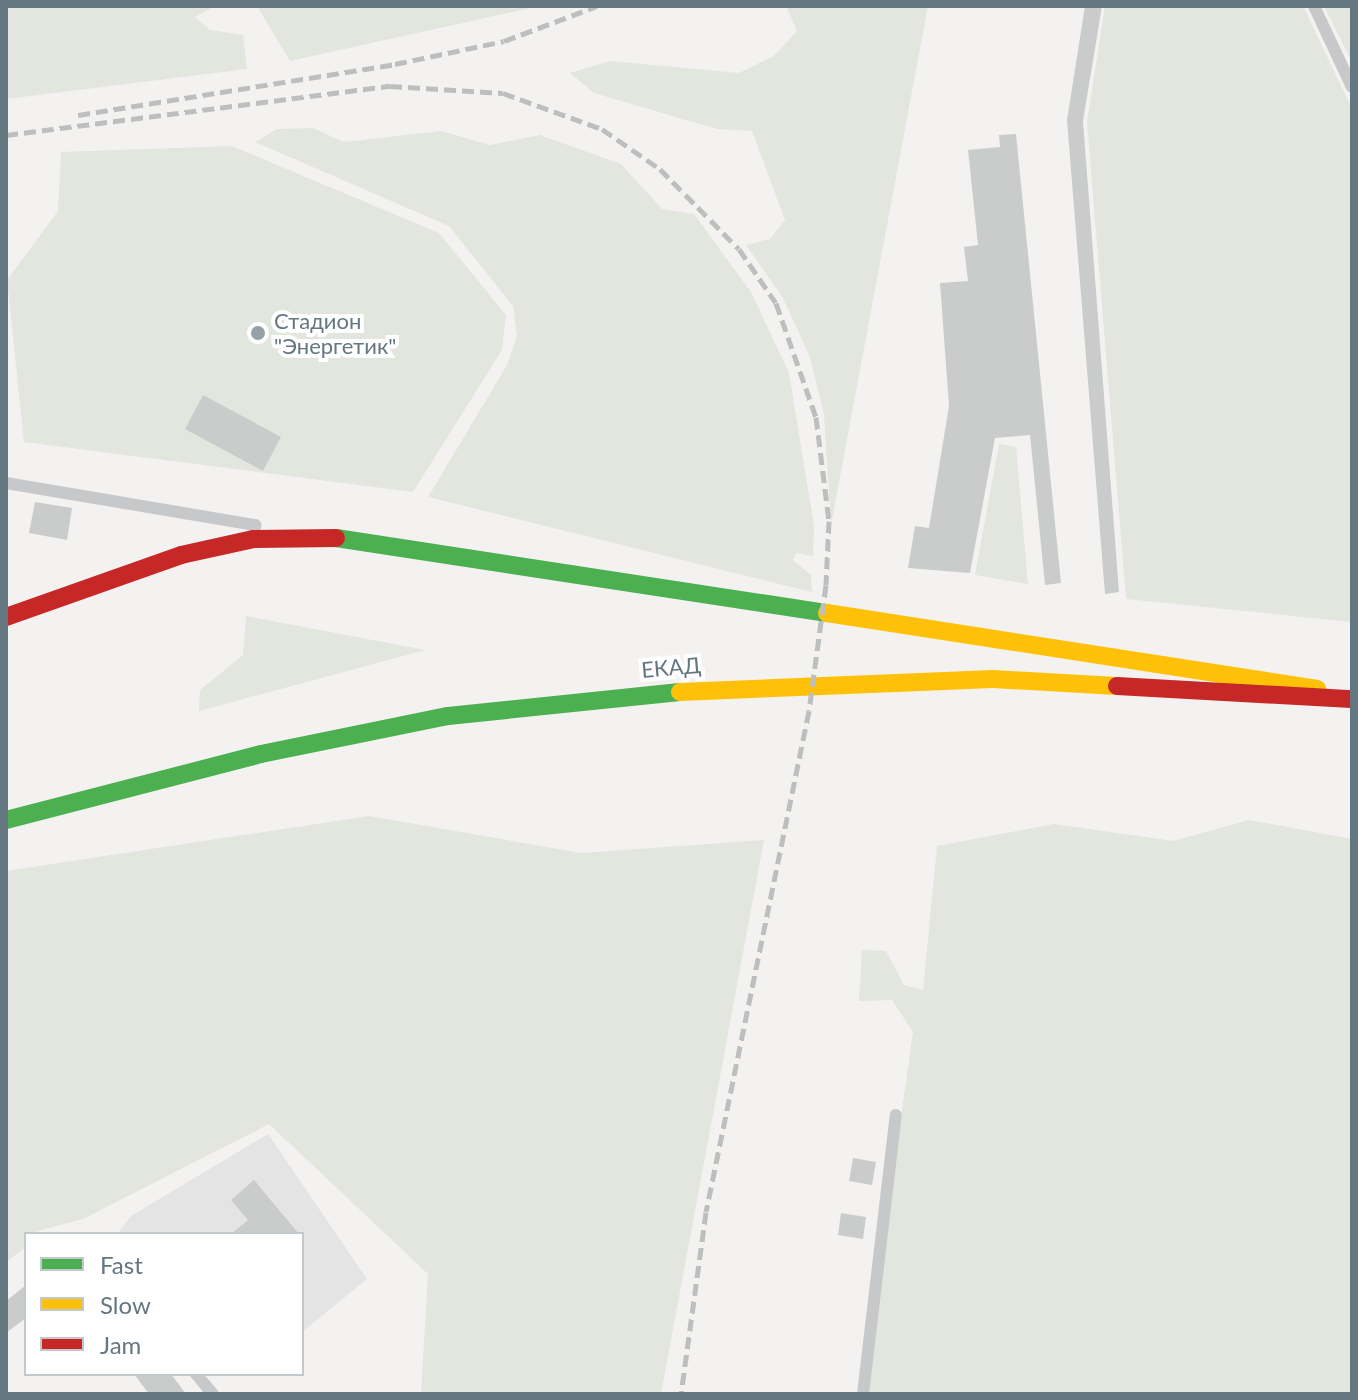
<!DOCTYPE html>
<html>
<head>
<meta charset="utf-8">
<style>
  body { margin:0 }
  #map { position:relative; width:1358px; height:1400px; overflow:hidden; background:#f3f2f1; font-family:Lato,sans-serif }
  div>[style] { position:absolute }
  .built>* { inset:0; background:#e3e4e3 }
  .green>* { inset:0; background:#e3e5df }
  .building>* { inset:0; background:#cacccc }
  .street>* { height:12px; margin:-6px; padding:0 6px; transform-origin:6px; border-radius:6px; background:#c7c8c9 }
  .fast>* { height:18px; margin:-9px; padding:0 9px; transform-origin:9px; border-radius:9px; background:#4caf50 }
  .slow>* { height:18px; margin:-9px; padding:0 9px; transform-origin:9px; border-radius:9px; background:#ffc107 }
  .jam>* { height:18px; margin:-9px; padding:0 9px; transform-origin:9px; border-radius:9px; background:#c62828 }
  .rail>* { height:5px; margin-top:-2.5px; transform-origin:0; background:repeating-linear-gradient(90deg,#bdbfbf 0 12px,transparent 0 18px) }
  .dots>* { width:22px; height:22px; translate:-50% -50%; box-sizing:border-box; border:4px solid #fff; border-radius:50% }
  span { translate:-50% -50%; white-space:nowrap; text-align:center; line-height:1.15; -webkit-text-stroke:8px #fff; paint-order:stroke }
  .poi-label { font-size:22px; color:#647780 }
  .left { translate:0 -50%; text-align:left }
  .street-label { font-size:22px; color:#647780 }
  .frame { position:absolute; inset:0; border:8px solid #647780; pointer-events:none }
  .legend { position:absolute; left:24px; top:1232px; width:280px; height:144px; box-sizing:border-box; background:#fff; border:2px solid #c1c9cc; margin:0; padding:10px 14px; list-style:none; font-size:24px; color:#647780 }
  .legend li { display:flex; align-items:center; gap:16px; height:40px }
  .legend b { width:40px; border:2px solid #c1c9cc }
</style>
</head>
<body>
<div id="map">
  <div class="built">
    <div style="clip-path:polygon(268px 1134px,367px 1279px,302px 1332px,302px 1234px,117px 1234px,131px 1216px)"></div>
  </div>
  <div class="green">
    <div style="clip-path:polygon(215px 6px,195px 17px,210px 30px,243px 35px,247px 69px,6px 99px,6px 7px)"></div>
    <div style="clip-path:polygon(257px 6px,540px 6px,290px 61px)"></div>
    <div style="clip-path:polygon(786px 6px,928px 6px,831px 525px,824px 415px,810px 357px,783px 298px,746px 245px,770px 239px,785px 220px,752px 131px,717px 129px,594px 93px,570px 73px,610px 61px,739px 73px,775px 55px,797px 31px)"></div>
    <div style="clip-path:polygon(1105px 6px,1303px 6px,1352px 109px,1352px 622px,1126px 599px,1087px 122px)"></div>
    <div style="clip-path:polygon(1324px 6px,1352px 6px,1352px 62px)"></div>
    <div style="clip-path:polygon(313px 128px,344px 142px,441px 131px,490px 145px,540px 135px,621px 164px,662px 209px,694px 214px,751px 292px,789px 373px,814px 526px,813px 556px,796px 553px,793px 560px,811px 575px,812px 592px,428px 497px,507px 365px,517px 336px,513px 306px,449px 226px,255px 142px,277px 129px)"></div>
    <div style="clip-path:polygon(232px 146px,439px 233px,506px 315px,502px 350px,413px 492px,24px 442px,7px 280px,58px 211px,61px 152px)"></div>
    <div style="clip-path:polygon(999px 444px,1016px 447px,1028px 584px,975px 575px)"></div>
    <div style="clip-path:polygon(246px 616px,425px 650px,199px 711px,200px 690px,243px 655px)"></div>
    <div style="clip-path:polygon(369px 816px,581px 853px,764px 840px,661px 1394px,421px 1394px,428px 1274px,269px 1124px,83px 1219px,26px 1234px,26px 1247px,6px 1262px,6px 871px)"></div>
    <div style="clip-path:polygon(1249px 820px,1352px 839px,1352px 1394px,862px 1394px,913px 1032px,892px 1000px,859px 1001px,862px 950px,886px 951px,904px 985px,923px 990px,937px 846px,1054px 824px,1173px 841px)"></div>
  </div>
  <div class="building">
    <div style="clip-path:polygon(1085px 6px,1102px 6px,1083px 121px,1119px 592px,1105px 594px,1067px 120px)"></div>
    <div style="clip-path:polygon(1016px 134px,1061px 583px,1045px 585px,1030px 435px,995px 438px,970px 573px,908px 568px,915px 526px,929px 528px,949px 406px,940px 283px,968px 281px,964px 247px,978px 245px,968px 150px,1000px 147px,999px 135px)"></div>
    <div style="clip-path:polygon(203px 395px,281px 437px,263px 471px,185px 429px)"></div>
    <div style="clip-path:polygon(35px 502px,72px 508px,67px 540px,29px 533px)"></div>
    <div style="clip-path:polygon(853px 1158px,876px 1162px,872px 1185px,849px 1181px)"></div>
    <div style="clip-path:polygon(254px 1180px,299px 1234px,231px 1234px,248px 1220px,231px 1200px)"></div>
    <div style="clip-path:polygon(841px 1213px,866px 1217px,863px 1239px,838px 1235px)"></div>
    <div style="clip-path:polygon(26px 1285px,26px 1318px,6px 1333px,6px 1301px)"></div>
    <div style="clip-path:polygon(134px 1374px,171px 1374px,186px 1394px,149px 1394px)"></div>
  </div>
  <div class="street">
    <div style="left:1314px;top:6px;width:89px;rotate:64.9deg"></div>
    <div style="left:6px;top:483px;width:253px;rotate:9.6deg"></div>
    <div style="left:255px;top:525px;width:14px;rotate:94deg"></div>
    <div style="left:196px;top:1374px;width:26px;rotate:50deg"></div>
    <div style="left:863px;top:1394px;width:281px;rotate:-83.3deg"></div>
  </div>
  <div class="fast">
    <div style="left:336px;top:538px;width:497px;rotate:8.7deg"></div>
    <div style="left:6px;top:820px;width:263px;rotate:-14.5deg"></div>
    <div style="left:261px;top:754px;width:191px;rotate:-11.5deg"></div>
    <div style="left:448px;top:716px;width:233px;rotate:-5.9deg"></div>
  </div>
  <div class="slow">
    <div style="left:827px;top:613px;width:496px;rotate:8.8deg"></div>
    <div style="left:680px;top:692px;width:313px;rotate:-2.4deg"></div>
    <div style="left:993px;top:679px;width:124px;rotate:3.2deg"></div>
  </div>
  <div class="jam">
    <div style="left:6px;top:617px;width:186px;rotate:-19.5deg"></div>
    <div style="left:181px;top:555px;width:75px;rotate:-12.4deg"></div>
    <div style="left:254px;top:539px;width:82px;rotate:-0.7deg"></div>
    <div style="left:1117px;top:686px;width:235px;rotate:3.2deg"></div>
  </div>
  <div class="rail">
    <div style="left:78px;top:115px;width:321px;rotate:-9.1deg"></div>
    <div style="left:395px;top:64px;width:111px;rotate:-11.9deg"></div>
    <div style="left:504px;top:41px;width:99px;rotate:-20.6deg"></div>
    <div style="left:6px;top:135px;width:387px;rotate:-7.3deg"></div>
    <div style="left:390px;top:86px;width:113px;rotate:3.5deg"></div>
    <div style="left:503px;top:93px;width:105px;rotate:20deg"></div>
    <div style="left:602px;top:129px;width:70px;rotate:34.6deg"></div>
    <div style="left:660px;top:169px;width:112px;rotate:45.4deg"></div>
    <div style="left:739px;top:249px;width:65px;rotate:55.6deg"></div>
    <div style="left:776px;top:303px;width:121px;rotate:70.7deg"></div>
    <div style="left:816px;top:417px;width:105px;rotate:82.9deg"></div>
    <div style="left:829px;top:521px;width:64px;rotate:92.7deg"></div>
    <div style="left:826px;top:585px;width:127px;rotate:97.7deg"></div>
    <div style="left:809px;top:711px;width:511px;rotate:101.62deg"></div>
    <div style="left:706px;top:1212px;width:184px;rotate:97.8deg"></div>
  </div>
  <div class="dots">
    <div style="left:258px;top:333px;background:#96a2a8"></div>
  </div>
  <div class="poi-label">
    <span class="left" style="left:274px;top:333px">Стадион<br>"Энергетик"</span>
  </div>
  <div class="street-label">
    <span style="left:671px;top:667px;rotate:-5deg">ЕКАД</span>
  </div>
  <div class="frame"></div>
  <ul class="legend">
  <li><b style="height:10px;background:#4caf50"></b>Fast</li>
  <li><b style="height:10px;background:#ffc107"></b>Slow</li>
  <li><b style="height:10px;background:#c62828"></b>Jam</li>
  </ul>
</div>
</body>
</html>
